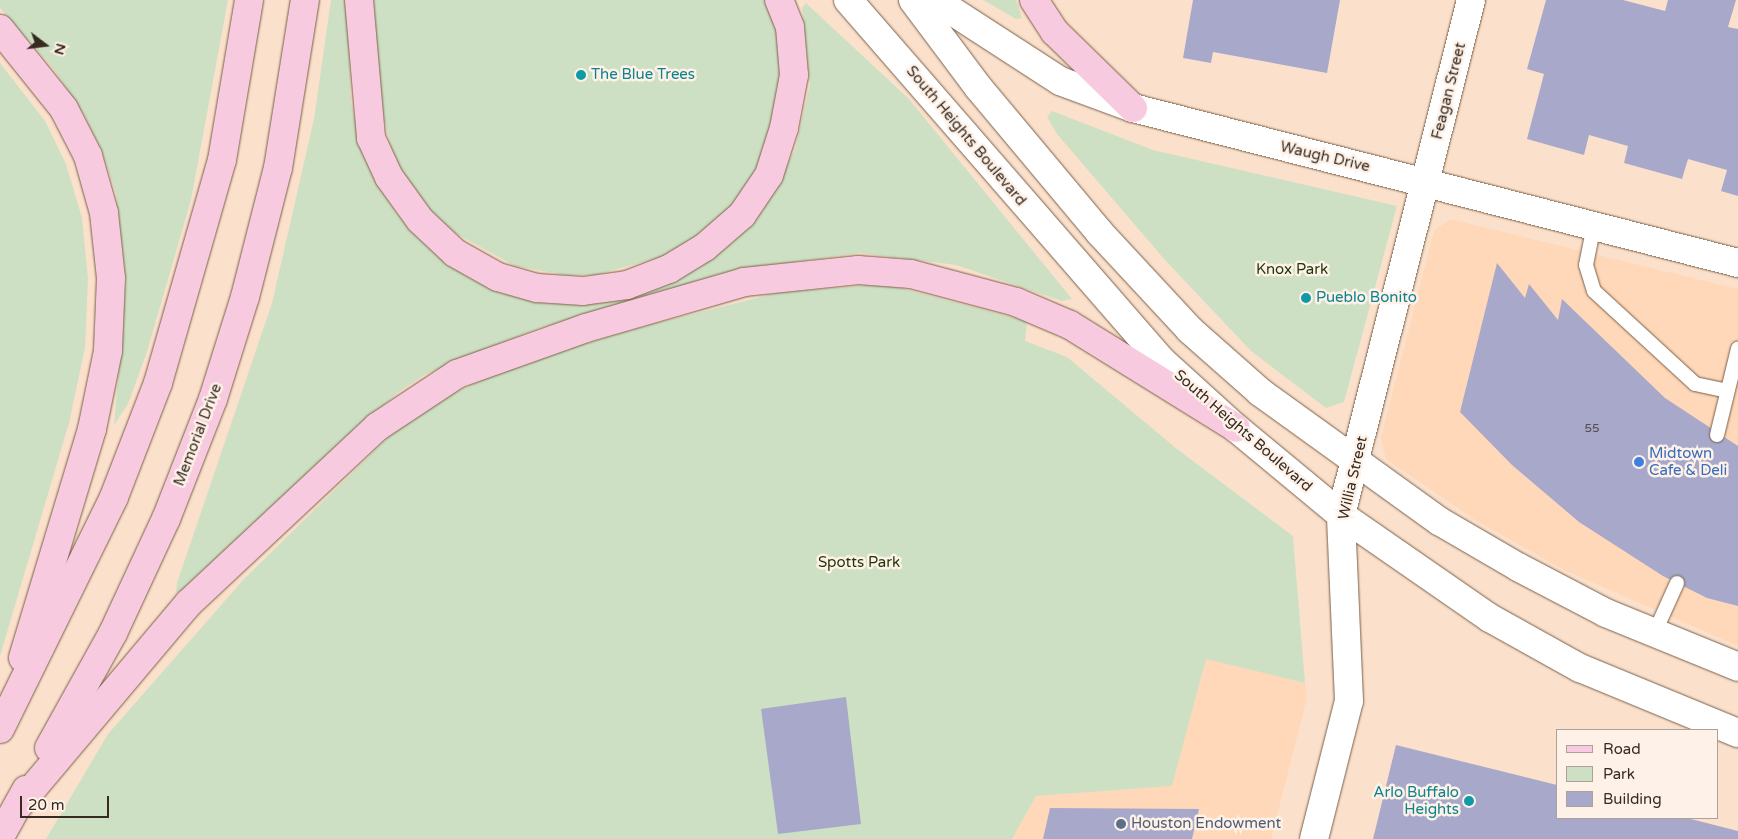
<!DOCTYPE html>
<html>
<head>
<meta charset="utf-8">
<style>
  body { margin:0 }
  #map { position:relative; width:1738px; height:839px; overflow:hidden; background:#fbe1cc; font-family:"Varela Round",sans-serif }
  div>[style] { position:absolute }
  .built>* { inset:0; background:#fed8b8 }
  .green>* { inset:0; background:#cee0c3 }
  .building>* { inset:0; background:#a8a9ca }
  .roads { filter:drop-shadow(0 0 1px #7a5f48) drop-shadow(0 0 1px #7a5f48) }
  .lane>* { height:14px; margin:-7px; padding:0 7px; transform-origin:7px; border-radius:7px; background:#fff }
  .street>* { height:28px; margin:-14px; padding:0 14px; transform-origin:14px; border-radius:14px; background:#fff }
  .secondary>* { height:28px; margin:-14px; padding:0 14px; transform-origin:14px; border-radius:14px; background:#fff }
  .primary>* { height:28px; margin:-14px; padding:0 14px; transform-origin:14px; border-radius:14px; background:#f8cadf }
  .dots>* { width:14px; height:14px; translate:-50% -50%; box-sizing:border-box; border:2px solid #fef1e7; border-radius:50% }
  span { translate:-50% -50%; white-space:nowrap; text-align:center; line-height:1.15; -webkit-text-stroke:5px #fef1e7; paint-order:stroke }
  .number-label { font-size:12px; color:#534a4b }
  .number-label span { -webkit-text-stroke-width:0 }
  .culture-label { font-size:15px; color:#0d838f }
  .left { translate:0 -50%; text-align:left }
  .right { translate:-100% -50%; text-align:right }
  .street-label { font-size:15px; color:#372b21 }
  .park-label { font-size:15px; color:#1e3607 }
  .shop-label { font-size:15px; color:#366cbe }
  .service-label { font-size:15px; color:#4e5e75 }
  .legend { position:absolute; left:1556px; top:729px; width:162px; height:90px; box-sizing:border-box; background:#fef1e7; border:1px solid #aea298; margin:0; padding:6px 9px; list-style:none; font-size:15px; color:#372b21 }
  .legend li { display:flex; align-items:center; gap:10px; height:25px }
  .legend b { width:25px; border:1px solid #aea298 }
  .north { position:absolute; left:20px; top:20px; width:50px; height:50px; -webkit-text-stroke:4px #fef1e7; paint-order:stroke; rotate:105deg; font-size:14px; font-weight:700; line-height:20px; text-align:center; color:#372b21 }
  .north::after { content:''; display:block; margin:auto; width:18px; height:22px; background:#372b21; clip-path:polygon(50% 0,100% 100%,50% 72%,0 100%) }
  .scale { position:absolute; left:20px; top:796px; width:89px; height:22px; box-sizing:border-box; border:2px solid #372b21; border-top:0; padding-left:6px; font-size:15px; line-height:18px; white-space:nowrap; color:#372b21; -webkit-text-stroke:4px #fef1e7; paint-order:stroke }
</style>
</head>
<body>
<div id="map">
  <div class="built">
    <div style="clip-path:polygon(1450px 219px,1738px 289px,1738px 646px,1564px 570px,1475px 520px,1386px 459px,1381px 438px,1434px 231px)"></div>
    <div style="clip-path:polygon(1206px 659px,1305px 683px,1307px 698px,1271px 839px,1012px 839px,1036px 796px,1172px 786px)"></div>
  </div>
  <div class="green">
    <div style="clip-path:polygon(0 0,228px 0,191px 200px,147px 352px,128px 404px,114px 425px,126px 283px,116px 193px,102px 151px,82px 111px,52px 67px,0 8px)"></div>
    <div style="clip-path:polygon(331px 0,347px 0,351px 101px,359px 138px,374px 178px,397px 214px,454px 263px,633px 294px,658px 288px,725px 249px,763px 210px,795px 150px,810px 84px,802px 8px,806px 3px,909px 99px,1072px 299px,1062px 301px,956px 265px,860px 253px,751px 268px,539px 328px,426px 374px,397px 393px,183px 595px,176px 591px,177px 583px,272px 303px,314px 119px)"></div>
    <div style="clip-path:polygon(374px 0,769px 0,776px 26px,782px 84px,768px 149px,742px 196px,702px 235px,672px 254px,595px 275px,566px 275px,515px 266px,455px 233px,430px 211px,395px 162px,377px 93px)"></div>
    <div style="clip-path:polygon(983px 0,1016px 0,1022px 18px,1016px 19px)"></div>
    <div style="clip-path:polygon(0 63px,45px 121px,66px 164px,82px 218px,88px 279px,85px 348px,69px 423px,0 656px)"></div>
    <div style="clip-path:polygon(1052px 111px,1153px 150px,1397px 206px,1344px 402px,1326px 408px,1251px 351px,1165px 260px,1057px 134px,1047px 117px)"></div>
    <div style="clip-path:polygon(885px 284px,1027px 321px,1025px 341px,1067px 357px,1177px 449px,1293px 536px,1305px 683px,1206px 659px,1172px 786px,1036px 796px,1012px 839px,46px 839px,108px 734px,244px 579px,414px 412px,518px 363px,653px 324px,777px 293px)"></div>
  </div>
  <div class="building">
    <div style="clip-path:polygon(1193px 0,1340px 0,1327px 73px,1213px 52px,1211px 63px,1183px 58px)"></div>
    <div style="clip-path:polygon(1546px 0,1623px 0,1665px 11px,1668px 0,1736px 0,1728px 27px,1738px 29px,1738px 196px,1721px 191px,1727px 170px,1688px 159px,1682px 179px,1624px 163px,1628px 146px,1589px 135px,1584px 155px,1527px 139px,1544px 74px,1527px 69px)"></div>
    <div style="clip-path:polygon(1497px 263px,1525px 298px,1529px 284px,1558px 320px,1562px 299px,1665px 398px,1738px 446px,1738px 606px,1707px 598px,1663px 576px,1579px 522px,1512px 465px,1460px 412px)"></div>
    <div style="clip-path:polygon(846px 697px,861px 824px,778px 834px,761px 709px)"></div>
    <div style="clip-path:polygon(1396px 745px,1557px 785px,1557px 818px,1687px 818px,1738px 831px,1738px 839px,1373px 839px)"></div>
    <div style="clip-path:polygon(1050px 808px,1199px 809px,1192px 839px,1043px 839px)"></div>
  </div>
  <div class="roads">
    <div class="lane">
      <div style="left:1594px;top:225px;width:41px;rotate:101.3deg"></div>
      <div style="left:1586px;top:265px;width:27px;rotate:73deg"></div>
      <div style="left:1594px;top:291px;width:137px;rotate:42.6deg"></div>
      <div style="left:1695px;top:384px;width:33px;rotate:12deg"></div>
      <div style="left:1717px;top:435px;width:89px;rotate:-76.3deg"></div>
      <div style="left:1654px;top:634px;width:56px;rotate:-65.7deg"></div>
    </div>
    <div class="street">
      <div style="left:1314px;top:839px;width:142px;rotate:-75.8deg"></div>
      <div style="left:1349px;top:701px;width:186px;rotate:-92.5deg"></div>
    </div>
    <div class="secondary">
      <div style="left:848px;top:0;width:478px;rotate:49deg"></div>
      <div style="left:1162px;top:361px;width:100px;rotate:42.2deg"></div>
      <div style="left:1236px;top:428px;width:136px;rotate:39.6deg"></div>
      <div style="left:1341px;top:515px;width:181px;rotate:34.7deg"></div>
      <div style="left:1490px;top:618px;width:103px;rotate:29.1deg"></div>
      <div style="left:1580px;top:668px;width:171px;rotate:22.4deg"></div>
      <div style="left:913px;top:0;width:109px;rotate:53.2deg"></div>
      <div style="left:978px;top:87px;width:190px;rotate:50.1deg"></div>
      <div style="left:1100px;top:233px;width:132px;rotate:47.1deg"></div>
      <div style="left:1190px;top:330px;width:94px;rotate:41.5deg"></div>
      <div style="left:1260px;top:392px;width:221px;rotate:35.8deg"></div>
      <div style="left:1439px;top:521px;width:91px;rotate:30.2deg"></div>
      <div style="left:1518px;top:567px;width:99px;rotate:27.6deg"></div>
      <div style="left:1606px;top:613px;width:143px;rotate:22.2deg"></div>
      <div style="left:935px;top:0;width:149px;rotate:32.9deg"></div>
      <div style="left:1060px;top:81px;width:78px;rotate:20.3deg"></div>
      <div style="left:1133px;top:108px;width:625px;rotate:14.37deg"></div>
      <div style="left:1341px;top:515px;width:531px;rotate:-75.83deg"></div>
    </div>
    <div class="primary">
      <div style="left:359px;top:0;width:139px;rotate:85deg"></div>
      <div style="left:371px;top:138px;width:43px;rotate:65.2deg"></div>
      <div style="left:389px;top:177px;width:53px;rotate:54.2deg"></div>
      <div style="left:420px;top:220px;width:48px;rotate:43.3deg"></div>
      <div style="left:455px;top:253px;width:49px;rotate:29.2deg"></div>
      <div style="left:498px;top:277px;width:41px;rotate:15.8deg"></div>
      <div style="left:537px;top:288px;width:46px;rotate:3.7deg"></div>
      <div style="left:583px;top:291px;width:44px;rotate:-7.8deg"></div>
      <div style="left:627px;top:285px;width:45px;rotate:-20.9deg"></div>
      <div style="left:669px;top:269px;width:42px;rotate:-31.4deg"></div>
      <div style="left:705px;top:247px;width:49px;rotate:-40.9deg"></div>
      <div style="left:742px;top:215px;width:48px;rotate:-56deg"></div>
      <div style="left:769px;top:175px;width:49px;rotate:-72.3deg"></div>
      <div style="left:784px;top:128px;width:54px;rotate:-79.3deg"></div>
      <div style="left:794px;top:75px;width:48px;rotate:-94.8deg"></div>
      <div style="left:790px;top:27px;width:29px;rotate:-112deg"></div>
      <div style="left:1034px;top:0;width:38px;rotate:57deg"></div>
      <div style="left:1055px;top:32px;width:109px;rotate:44.3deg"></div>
      <div style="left:0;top:29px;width:102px;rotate:51.3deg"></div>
      <div style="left:64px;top:109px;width:53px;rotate:62.9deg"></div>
      <div style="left:88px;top:156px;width:59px;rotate:74.3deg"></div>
      <div style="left:104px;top:213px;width:65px;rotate:83.9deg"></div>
      <div style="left:111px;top:278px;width:73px;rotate:92.4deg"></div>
      <div style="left:108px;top:351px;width:80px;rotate:101.6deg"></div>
      <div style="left:92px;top:429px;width:239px;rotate:106.8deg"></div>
      <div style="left:0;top:729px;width:258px;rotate:-63.8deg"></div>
      <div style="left:114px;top:497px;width:122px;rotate:-68.9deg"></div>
      <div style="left:158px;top:383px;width:232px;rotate:-74deg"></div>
      <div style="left:222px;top:160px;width:162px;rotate:-80.4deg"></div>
      <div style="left:49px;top:748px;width:132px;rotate:-60.9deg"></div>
      <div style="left:113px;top:633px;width:126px;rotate:-65.1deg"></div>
      <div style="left:166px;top:519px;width:129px;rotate:-68.6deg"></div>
      <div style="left:213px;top:399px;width:107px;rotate:-72.6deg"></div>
      <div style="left:245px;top:297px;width:133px;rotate:-75.7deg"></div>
      <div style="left:278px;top:168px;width:170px;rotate:-80.9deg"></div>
      <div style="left:17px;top:807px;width:267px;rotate:-49.9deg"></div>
      <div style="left:189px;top:603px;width:258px;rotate:-43.1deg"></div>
      <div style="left:377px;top:427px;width:96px;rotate:-33.5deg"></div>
      <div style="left:457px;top:374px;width:137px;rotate:-19.6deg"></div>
      <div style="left:586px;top:328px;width:165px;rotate:-16.2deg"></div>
      <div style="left:744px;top:282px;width:115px;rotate:-6deg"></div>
      <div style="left:858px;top:270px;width:53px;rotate:4.3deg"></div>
      <div style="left:911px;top:274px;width:109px;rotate:14.9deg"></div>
      <div style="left:1016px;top:302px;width:59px;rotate:23.1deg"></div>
      <div style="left:1070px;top:325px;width:195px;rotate:31.8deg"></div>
      <div style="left:0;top:837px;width:54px;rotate:-61deg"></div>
    </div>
  </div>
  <div class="dots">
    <div style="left:581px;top:75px;background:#0f9aa8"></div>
    <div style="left:1306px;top:298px;background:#0f9aa8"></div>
    <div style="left:1639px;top:462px;background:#3f7fe0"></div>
    <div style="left:1469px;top:801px;background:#0f9aa8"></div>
    <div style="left:1121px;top:824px;background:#5c6f8a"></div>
  </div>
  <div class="number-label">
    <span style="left:1592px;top:429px">55</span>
  </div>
  <div class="culture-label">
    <span class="left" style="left:591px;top:75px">The Blue Trees</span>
    <span class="left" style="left:1316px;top:298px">Pueblo Bonito</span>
    <span class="right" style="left:1459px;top:801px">Arlo Buffalo<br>Heights</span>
  </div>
  <div class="street-label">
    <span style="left:1449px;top:91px;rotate:-76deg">Feagan Street</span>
    <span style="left:966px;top:136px;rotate:50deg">South Heights Boulevard</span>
    <span style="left:1325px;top:157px;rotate:13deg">Waugh Drive</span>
    <span style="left:1243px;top:431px;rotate:41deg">South Heights Boulevard</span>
    <span style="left:198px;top:435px;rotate:-69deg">Memorial Drive</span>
    <span style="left:1353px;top:478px;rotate:-77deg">Willia Street</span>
  </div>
  <div class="park-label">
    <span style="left:1292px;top:270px">Knox Park</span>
    <span style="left:859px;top:563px">Spotts Park</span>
  </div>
  <div class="shop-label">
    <span class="left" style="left:1649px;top:462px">Midtown<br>Cafe &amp; Deli</span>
  </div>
  <div class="service-label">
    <span class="left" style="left:1131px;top:824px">Houston Endowment</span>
  </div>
  <ul class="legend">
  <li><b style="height:6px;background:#f8cadf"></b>Road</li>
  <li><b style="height:14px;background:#cee0c3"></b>Park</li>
  <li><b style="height:14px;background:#a8a9ca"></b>Building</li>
  </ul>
  <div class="north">N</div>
  <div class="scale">20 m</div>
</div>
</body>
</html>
